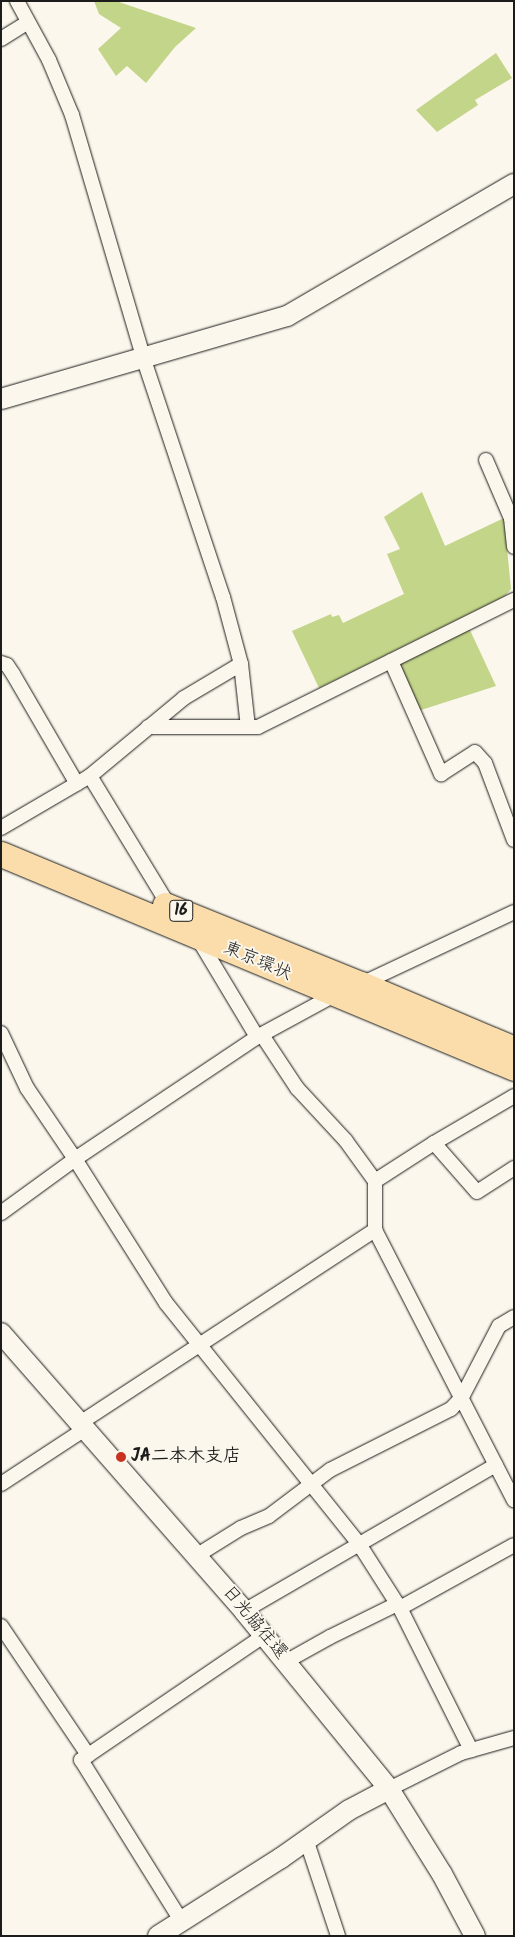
<!DOCTYPE html>
<html>
<head>
<meta charset="utf-8">
<style>
  body { margin:0 }
  #map { position:relative; width:515px; height:1937px; overflow:hidden; background:#fbf7ec; font-family:Kalam,"Klee One",sans-serif }
  div>[style] { position:absolute }
  .green>* { inset:0; background:#c3d589 }
  .roads { filter:drop-shadow(0 0 1px #1c1c1c) drop-shadow(0 0 1px #1c1c1c) }
  .street>* { height:14px; margin:-7px; padding:0 7px; transform-origin:7px; border-radius:7px; background:#fbf7ec }
  .secondary>* { height:20px; margin:-10px; padding:0 10px; transform-origin:10px; border-radius:10px; background:#fbf7ec }
  .highway>* { height:25px; margin:-12.5px; padding:0 12.5px; transform-origin:12.5px; border-radius:12.5px; background:#faddab }
  .dots>* { width:14px; height:14px; translate:-50% -50%; box-sizing:border-box; border:2px solid #fbf7ec; border-radius:50% }
  span { translate:-50% -50%; white-space:nowrap; text-align:center; line-height:1.15; -webkit-text-stroke:4px #fbf7ec; paint-order:stroke }
  .shield-label span { padding:1px 4px; background:#fbf7ec; border:1px solid; border-radius:4px; -webkit-text-stroke-width:0 }
  .shield-label { font-size:16px; color:#1c1c1c; font-weight:700 }
  .street-label { font-size:18px; color:#1c1c1c }
  .poi-label { font-size:18px; color:#1c1c1c; font-weight:700 }
  .left { translate:0 -50%; text-align:left }
  .frame { position:absolute; inset:0; border:2px solid #1c1c1c; pointer-events:none }
</style>
</head>
<body>
<div id="map">
  <div class="green">
    <div style="clip-path:polygon(94px 1px,116px 1px,196px 28px,175px 47px,146px 83px,127px 66px,116px 76px,98px 49px,121px 28px,99px 14px)"></div>
    <div style="clip-path:polygon(496px 53px,512px 78px,475px 100px,478px 105px,437px 132px,416px 110px)"></div>
    <div style="clip-path:polygon(422px 492px,445px 546px,504px 518px,511px 589px,505px 596px,319px 688px,292px 631px,331px 614px,332px 617px,339px 615px,343px 623px,404px 594px,387px 554px,400px 549px,384px 517px)"></div>
    <div style="clip-path:polygon(469px 628px,496px 686px,418px 711px,398px 667px,401px 661px)"></div>
  </div>
  <div class="roads">
    <div class="street">
      <div style="left:17px;top:1px;width:67px;rotate:61.5deg"></div>
      <div style="left:49px;top:60px;width:60px;rotate:67.3deg"></div>
      <div style="left:72px;top:115px;width:252px;rotate:73.6deg"></div>
      <div style="left:143px;top:357px;width:253px;rotate:71.6deg"></div>
      <div style="left:223px;top:597px;width:69px;rotate:75deg"></div>
      <div style="left:241px;top:664px;width:63px;rotate:83.7deg"></div>
      <div style="left:1px;top:39px;width:31px;rotate:-32deg"></div>
      <div style="left:486px;top:460px;width:63px;rotate:66.7deg"></div>
      <div style="left:511px;top:518px;width:29px;rotate:84deg"></div>
      <div style="left:391px;top:661px;width:124px;rotate:66.1deg"></div>
      <div style="left:441px;top:774px;width:40px;rotate:-32.9deg"></div>
      <div style="left:475px;top:752px;width:15px;rotate:48deg"></div>
      <div style="left:485px;top:763px;width:82px;rotate:69.4deg"></div>
      <div style="left:1px;top:663px;width:6px;rotate:18deg"></div>
      <div style="left:7px;top:665px;width:11px;rotate:56deg"></div>
      <div style="left:13px;top:674px;width:127px;rotate:59.8deg"></div>
      <div style="left:148px;top:727px;width:110px"></div>
      <div style="left:258px;top:727px;width:286px;rotate:-26.4deg"></div>
      <div style="left:90px;top:776px;width:152px;rotate:58.7deg"></div>
      <div style="left:1px;top:828px;width:103px;rotate:-30.3deg"></div>
      <div style="left:90px;top:776px;width:122px;rotate:-39.7deg"></div>
      <div style="left:184px;top:698px;width:66px;rotate:-30.8deg"></div>
      <div style="left:197px;top:937px;width:117px;rotate:59deg"></div>
      <div style="left:361px;top:984px;width:169px;rotate:-25.2deg"></div>
      <div style="left:1px;top:1033px;width:61px;rotate:64.7deg"></div>
      <div style="left:27px;top:1088px;width:86px;rotate:55.9deg"></div>
      <div style="left:75px;top:1159px;width:170px;rotate:57.7deg"></div>
      <div style="left:166px;top:1303px;width:309px;rotate:51.3deg"></div>
      <div style="left:359px;top:1544px;width:76px;rotate:57.4deg"></div>
      <div style="left:400px;top:1608px;width:159px;rotate:63.4deg"></div>
      <div style="left:262px;top:1035px;width:64px;rotate:56.6deg"></div>
      <div style="left:297px;top:1088px;width:72px;rotate:47.2deg"></div>
      <div style="left:346px;top:1141px;width:49px;rotate:54.1deg"></div>
      <div style="left:375px;top:1181px;width:49px;rotate:90deg"></div>
      <div style="left:375px;top:1230px;width:304px;rotate:62.8deg"></div>
      <div style="left:434px;top:1143px;width:93px;rotate:-30.4deg"></div>
      <div style="left:375px;top:1181px;width:70px;rotate:-32.8deg"></div>
      <div style="left:434px;top:1143px;width:65px;rotate:48.7deg"></div>
      <div style="left:477px;top:1192px;width:44px;rotate:-33deg"></div>
      <div style="left:1px;top:1213px;width:92px;rotate:-36.1deg"></div>
      <div style="left:75px;top:1159px;width:219px;rotate:-33.8deg"></div>
      <div style="left:257px;top:1037px;width:92px;rotate:-28.5deg"></div>
      <div style="left:80px;top:1423px;width:353px;rotate:-33.2deg"></div>
      <div style="left:1px;top:1484px;width:100px;rotate:-33.2deg"></div>
      <div style="left:196px;top:1556px;width:53px;rotate:-31.9deg"></div>
      <div style="left:241px;top:1528px;width:30px;rotate:-23deg"></div>
      <div style="left:269px;top:1516px;width:76px;rotate:-37deg"></div>
      <div style="left:330px;top:1470px;width:136px;rotate:-26.8deg"></div>
      <div style="left:451px;top:1409px;width:16px;rotate:-47deg"></div>
      <div style="left:462px;top:1397px;width:80px;rotate:-62.5deg"></div>
      <div style="left:499px;top:1326px;width:17px;rotate:-31deg"></div>
      <div style="left:400px;top:1608px;width:130px;rotate:-28.9deg"></div>
      <div style="left:244px;top:1611px;width:291px;rotate:-30.1deg"></div>
      <div style="left:1px;top:1626px;width:156px;rotate:56deg"></div>
      <div style="left:287px;top:1661px;width:49px;rotate:-29.2deg"></div>
      <div style="left:330px;top:1637px;width:75px;rotate:-26.2deg"></div>
      <div style="left:389px;top:1789px;width:80px;rotate:-26.6deg"></div>
      <div style="left:461px;top:1753px;width:55px;rotate:-15.8deg"></div>
      <div style="left:306px;top:1839px;width:102px;rotate:71.7deg"></div>
      <div style="left:182px;top:1922px;width:191px;rotate:-121.9deg"></div>
      <div style="left:81px;top:1760px;width:222px;rotate:-34.2deg"></div>
    </div>
    <div class="secondary">
      <div style="left:1px;top:399px;width:298px;rotate:-16.2deg"></div>
      <div style="left:287px;top:316px;width:263px;rotate:-30.2deg"></div>
      <div style="left:1px;top:1333px;width:369px;rotate:48.8deg"></div>
      <div style="left:244px;top:1611px;width:230px;rotate:50.8deg"></div>
      <div style="left:389px;top:1789px;width:100px;rotate:58.1deg"></div>
      <div style="left:442px;top:1874px;width:70px;rotate:62deg"></div>
      <div style="left:158px;top:1936px;width:146px;rotate:-32.4deg"></div>
      <div style="left:281px;top:1858px;width:83px;rotate:-35.2deg"></div>
      <div style="left:349px;top:1810px;width:45px;rotate:-27.7deg"></div>
    </div>
    <div class="highway">
      <div style="left:1px;top:854px;width:556px;rotate:22.64deg"></div>
      <div style="left:165px;top:905px;width:211px;rotate:22deg"></div>
      <div style="left:361px;top:984px;width:166px;rotate:23deg"></div>
    </div>
  </div>
  <div class="dots">
    <div style="left:121px;top:1457px;background:#c8321e"></div>
  </div>
  <div class="shield-label">
    <span style="left:181px;top:911px">16</span>
  </div>
  <div class="street-label">
    <span style="left:257px;top:962px;rotate:23deg">東京環状</span>
    <span style="left:254px;top:1623px;rotate:50deg">日光脇往還</span>
  </div>
  <div class="poi-label">
    <span class="left" style="left:131px;top:1457px">JA二本木支店</span>
  </div>
  <div class="frame"></div>
</div>
</body>
</html>
